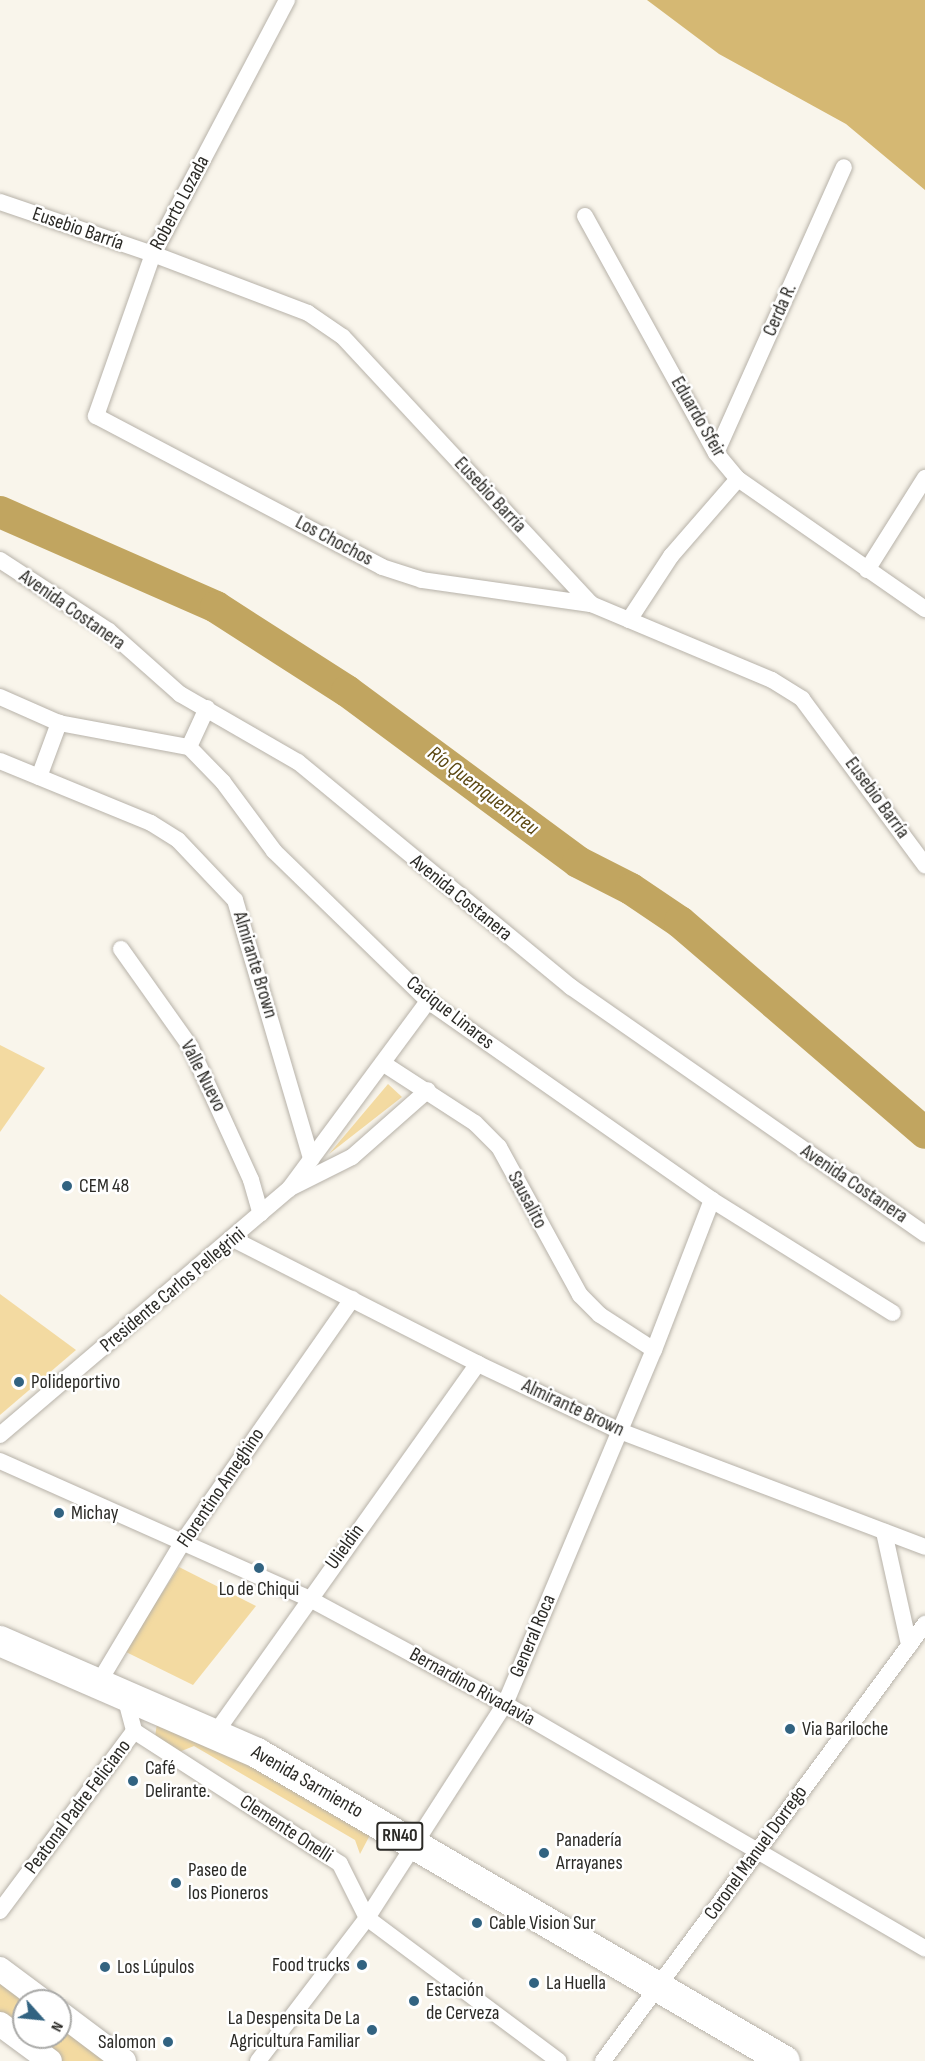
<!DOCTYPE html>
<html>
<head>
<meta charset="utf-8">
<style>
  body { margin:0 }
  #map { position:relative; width:925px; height:2061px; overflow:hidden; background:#f9f5eb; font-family:"Sofia Sans Condensed",sans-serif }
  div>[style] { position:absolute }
  .green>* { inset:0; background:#f3daa1 }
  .forest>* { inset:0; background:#d5b873 }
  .river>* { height:32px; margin:-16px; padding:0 16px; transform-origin:16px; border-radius:16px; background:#c1a560 }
  .roads { filter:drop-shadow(0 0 2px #b7b2a9) drop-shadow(0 0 2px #b7b2a9) }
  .street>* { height:16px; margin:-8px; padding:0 8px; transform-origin:8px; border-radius:8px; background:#fff }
  .secondary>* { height:24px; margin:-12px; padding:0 12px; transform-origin:12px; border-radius:12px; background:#fff }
  .highway>* { height:30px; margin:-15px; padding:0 15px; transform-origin:15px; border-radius:15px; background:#fff }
  .dots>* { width:16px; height:16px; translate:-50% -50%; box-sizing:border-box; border:3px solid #fff; border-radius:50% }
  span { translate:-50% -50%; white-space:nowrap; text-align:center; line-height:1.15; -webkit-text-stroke:5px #fff; paint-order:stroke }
  .shield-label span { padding:2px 4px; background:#fff; border:2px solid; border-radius:4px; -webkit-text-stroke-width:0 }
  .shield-label { font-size:18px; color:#2b2a26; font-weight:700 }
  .street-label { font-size:20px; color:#2b2a26 }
  .poi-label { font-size:20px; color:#2b2a26 }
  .left { translate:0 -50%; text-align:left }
  .right { translate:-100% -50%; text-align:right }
  .water-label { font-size:21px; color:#5d4913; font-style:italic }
  .north { position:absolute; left:12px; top:1989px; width:60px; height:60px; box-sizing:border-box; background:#fff; border:2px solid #aaaaa8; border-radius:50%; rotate:117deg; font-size:16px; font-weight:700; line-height:24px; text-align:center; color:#2b2a26 }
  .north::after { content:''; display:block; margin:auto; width:21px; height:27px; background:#326381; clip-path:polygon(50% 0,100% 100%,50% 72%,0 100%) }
</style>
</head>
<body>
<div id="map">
  <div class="green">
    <div style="clip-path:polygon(0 1045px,45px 1068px,0 1132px)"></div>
    <div style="clip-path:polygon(388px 1084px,402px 1097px,329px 1154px)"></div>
    <div style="clip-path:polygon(0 1294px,76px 1350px,0 1415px)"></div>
    <div style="clip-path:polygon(179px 1567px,256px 1606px,193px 1685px,124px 1651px)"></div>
    <div style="clip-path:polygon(163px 1716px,370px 1835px,360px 1854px,355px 1840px,194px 1746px,179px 1752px,155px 1737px,157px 1723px)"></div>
    <div style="clip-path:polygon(0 1976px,24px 2001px,24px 2035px,0 2018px)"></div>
    <div style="clip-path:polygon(60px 2020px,116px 2061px,59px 2061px,26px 2037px,60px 2037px)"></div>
  </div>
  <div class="forest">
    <div style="clip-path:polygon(647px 0,925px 0,925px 190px,846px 124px,719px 54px)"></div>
  </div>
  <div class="river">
    <div style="left:0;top:512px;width:236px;rotate:23.7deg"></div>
    <div style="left:216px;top:607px;width:156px;rotate:32.7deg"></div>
    <div style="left:347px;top:691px;width:287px;rotate:36.5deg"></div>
    <div style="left:578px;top:862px;width:59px;rotate:27deg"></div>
    <div style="left:631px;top:889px;width:59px;rotate:34deg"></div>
    <div style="left:680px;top:922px;width:323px;rotate:40.7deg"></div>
  </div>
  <div class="roads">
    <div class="street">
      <div style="left:287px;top:0;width:287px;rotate:117.8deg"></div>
      <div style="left:153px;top:254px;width:172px;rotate:109.4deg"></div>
      <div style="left:96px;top:416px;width:323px;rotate:27.8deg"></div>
      <div style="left:382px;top:567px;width:42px;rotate:18deg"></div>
      <div style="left:422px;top:580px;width:171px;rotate:8.1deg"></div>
      <div style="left:0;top:202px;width:162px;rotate:18.8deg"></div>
      <div style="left:153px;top:254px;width:166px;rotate:20.8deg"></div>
      <div style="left:308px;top:313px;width:42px;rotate:34.4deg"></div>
      <div style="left:343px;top:337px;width:364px;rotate:47.1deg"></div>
      <div style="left:591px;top:604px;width:196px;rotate:22.8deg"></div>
      <div style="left:772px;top:680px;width:36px;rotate:32deg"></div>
      <div style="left:802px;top:699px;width:207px;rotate:53.5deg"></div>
      <div style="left:585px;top:216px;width:271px;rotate:61.1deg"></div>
      <div style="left:716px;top:453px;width:34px;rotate:50deg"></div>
      <div style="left:738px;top:479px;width:228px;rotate:34.8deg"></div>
      <div style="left:716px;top:453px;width:313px;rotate:-65.9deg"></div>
      <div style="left:0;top:560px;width:130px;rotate:33.1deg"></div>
      <div style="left:109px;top:631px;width:95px;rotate:41.6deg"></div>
      <div style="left:180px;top:694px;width:136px;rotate:30deg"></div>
      <div style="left:298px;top:762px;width:354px;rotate:39.5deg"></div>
      <div style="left:571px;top:987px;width:432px;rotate:34.9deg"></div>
      <div style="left:867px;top:570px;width:109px;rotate:-57.8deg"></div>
      <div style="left:629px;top:620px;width:77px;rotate:-56.7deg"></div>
      <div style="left:671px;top:556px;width:102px;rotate:-49deg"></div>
      <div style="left:0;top:697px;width:64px;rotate:23.8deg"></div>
      <div style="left:59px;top:723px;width:132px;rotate:10.5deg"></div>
      <div style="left:189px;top:747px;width:49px;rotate:45.8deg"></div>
      <div style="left:223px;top:782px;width:86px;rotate:53.5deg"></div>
      <div style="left:274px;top:851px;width:215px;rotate:44.2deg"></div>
      <div style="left:428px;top:1001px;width:347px;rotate:35deg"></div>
      <div style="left:712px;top:1200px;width:213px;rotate:32deg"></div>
      <div style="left:189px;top:747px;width:43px;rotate:-65.2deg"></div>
      <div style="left:0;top:761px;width:163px;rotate:22.3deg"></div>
      <div style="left:151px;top:823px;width:32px;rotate:32deg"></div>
      <div style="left:178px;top:840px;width:83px;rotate:46.5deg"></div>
      <div style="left:235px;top:900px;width:270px;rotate:73.6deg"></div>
      <div style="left:39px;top:777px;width:58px;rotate:-69.7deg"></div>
      <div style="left:121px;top:949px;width:119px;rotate:54.6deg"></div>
      <div style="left:190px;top:1046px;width:147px;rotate:65.5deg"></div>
      <div style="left:251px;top:1180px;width:35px;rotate:74deg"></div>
      <div style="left:384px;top:1064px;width:108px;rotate:33deg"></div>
      <div style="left:475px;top:1123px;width:34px;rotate:45deg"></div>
      <div style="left:499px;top:1147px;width:169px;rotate:61.3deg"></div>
      <div style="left:580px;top:1295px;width:28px;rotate:45deg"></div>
      <div style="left:600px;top:1315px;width:64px;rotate:32.9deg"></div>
      <div style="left:292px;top:1187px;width:67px;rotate:-26.6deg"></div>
      <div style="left:352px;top:1157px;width:101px;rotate:-41.4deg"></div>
      <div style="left:233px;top:1239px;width:275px;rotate:27deg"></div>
      <div style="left:478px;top:1364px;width:157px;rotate:25.3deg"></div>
      <div style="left:620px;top:1431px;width:326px;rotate:20.8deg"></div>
      <div style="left:0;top:1435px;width:380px;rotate:-40.4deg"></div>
      <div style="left:289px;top:1189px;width:234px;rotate:-53.5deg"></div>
      <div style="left:0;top:1461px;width:337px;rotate:24deg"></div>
      <div style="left:308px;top:1598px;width:224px;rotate:28.3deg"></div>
      <div style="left:505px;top:1704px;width:486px;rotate:30.2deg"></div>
      <div style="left:884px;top:1532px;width:116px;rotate:77.5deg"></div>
      <div style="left:99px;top:1682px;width:165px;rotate:-59.1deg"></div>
      <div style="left:184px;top:1540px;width:294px;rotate:-55.1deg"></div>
      <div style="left:124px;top:1693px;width:39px;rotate:75deg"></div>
      <div style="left:134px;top:1731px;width:245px;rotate:32.8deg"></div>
      <div style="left:340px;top:1864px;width:60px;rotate:63.4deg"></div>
      <div style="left:367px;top:1918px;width:239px;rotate:36.7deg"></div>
      <div style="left:216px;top:1732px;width:452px;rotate:-54.6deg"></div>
      <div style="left:0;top:1911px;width:224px;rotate:-53.3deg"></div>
      <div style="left:258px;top:2061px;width:180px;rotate:-52.7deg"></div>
      <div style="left:367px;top:1918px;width:255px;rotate:-57.2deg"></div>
      <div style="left:505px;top:1704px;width:384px;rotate:-67.2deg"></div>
      <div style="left:654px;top:1350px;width:161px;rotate:-68.9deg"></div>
      <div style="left:603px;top:2061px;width:543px;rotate:-53.62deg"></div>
    </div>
    <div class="secondary">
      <div style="left:0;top:1969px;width:54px;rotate:36.7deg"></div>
      <div style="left:60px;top:2013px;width:80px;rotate:36.9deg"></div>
      <div style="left:0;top:2024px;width:62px;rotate:36.5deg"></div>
    </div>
    <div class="highway">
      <div style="left:0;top:1641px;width:280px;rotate:23.5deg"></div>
      <div style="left:257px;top:1753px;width:611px;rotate:30.26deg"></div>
    </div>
  </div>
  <div class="dots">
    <div style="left:67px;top:1186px;background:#326381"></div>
    <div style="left:19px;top:1382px;background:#326381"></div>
    <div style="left:59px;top:1513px;background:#326381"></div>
    <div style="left:259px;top:1568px;background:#326381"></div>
    <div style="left:790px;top:1729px;background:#326381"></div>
    <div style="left:133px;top:1781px;background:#326381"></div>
    <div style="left:544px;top:1853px;background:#326381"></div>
    <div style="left:176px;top:1883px;background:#326381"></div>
    <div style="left:477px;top:1923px;background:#326381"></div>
    <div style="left:362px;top:1965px;background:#326381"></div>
    <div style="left:105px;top:1967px;background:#326381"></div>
    <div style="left:534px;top:1983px;background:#326381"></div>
    <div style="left:414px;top:2001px;background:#326381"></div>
    <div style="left:372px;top:2030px;background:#326381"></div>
    <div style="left:168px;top:2042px;background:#326381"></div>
  </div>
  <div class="shield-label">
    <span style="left:400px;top:1836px">RN40</span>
  </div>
  <div class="street-label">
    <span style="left:180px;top:203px;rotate:-62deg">Roberto Lozada</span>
    <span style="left:78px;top:229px;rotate:19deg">Eusebio Barría</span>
    <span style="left:780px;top:310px;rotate:-66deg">Cerda R.</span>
    <span style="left:698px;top:417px;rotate:60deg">Eduardo Sfeir</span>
    <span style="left:490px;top:495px;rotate:47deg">Eusebio Barría</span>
    <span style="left:334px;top:541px;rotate:28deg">Los Chochos</span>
    <span style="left:72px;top:610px;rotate:35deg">Avenida Costanera</span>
    <span style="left:877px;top:798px;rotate:54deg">Eusebio Barría</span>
    <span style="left:461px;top:898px;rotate:39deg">Avenida Costanera</span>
    <span style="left:255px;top:965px;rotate:73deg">Almirante Brown</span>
    <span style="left:450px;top:1013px;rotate:38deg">Cacique Linares</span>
    <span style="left:203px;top:1076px;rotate:63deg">Valle Nuevo</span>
    <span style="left:854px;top:1184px;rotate:34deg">Avenida Costanera</span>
    <span style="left:527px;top:1200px;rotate:62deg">Sausalito</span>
    <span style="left:173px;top:1290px;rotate:-40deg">Presidente Carlos Pellegrini</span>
    <span style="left:573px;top:1408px;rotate:25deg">Almirante Brown</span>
    <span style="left:221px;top:1488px;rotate:-56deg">Florentino Ameghino</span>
    <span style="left:345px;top:1547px;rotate:-54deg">Ulieldin</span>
    <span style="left:533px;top:1636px;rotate:-67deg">General Roca</span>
    <span style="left:472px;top:1687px;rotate:29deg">Bernardino Rivadavia</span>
    <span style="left:307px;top:1782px;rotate:30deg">Avenida Sarmiento</span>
    <span style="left:78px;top:1807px;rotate:-53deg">Peatonal Padre Feliciano</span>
    <span style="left:286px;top:1829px;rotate:33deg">Clemente Onelli</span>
    <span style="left:756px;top:1853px;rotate:-54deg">Coronel Manuel Dorrego</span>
  </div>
  <div class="poi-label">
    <span class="left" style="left:79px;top:1186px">CEM 48</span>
    <span class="left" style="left:31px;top:1382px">Polideportivo</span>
    <span class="left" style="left:71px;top:1513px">Michay</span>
    <span style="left:259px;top:1589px">Lo de Chiqui</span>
    <span class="left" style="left:802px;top:1729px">Via Bariloche</span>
    <span class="left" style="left:145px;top:1780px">Café<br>Delirante.</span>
    <span class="left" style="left:556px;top:1852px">Panadería<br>Arrayanes</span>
    <span class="left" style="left:188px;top:1882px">Paseo de<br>los Pioneros</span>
    <span class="left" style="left:489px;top:1923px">Cable Vision Sur</span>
    <span class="right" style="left:350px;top:1965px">Food trucks</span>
    <span class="left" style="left:117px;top:1967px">Los Lúpulos</span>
    <span class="left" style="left:546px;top:1983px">La Huella</span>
    <span class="left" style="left:426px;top:2002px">Estación<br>de Cerveza</span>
    <span class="right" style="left:360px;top:2030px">La Despensita De La<br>Agricultura Familiar</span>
    <span class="right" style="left:156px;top:2042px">Salomon</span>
  </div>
  <div class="water-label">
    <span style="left:483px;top:791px;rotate:37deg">Río Quemquemtreu</span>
  </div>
  <div class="north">N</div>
</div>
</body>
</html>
